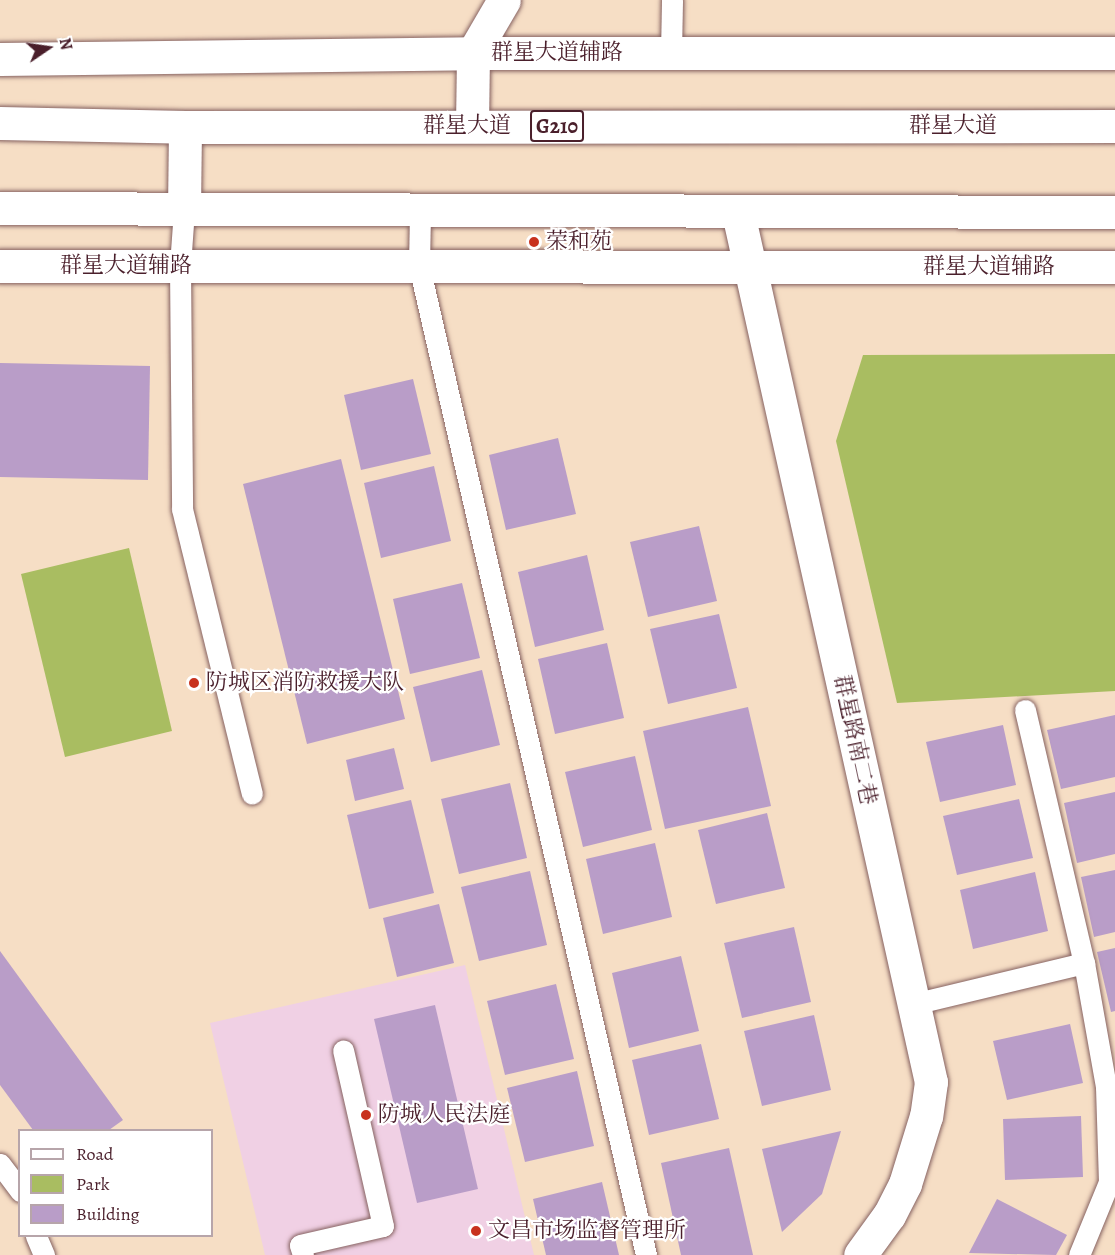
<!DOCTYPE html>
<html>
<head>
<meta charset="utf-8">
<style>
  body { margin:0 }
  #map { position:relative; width:1115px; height:1255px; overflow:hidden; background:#f6dec5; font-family:Alegreya,"Noto Serif SC",serif }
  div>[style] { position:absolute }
  .built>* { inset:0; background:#f0d0e4 }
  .green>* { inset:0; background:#a9bd61 }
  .building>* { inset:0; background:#b99dc8 }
  .roads { filter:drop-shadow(0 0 2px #866261) drop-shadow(0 0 2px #866261) }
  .lane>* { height:21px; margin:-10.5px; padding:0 10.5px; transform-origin:10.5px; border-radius:10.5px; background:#fff }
  .street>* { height:33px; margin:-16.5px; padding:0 16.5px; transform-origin:16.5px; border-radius:16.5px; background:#fff }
  .secondary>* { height:33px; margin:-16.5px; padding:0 16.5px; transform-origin:16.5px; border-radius:16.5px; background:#fff }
  .highway>* { height:33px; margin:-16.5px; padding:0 16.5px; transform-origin:16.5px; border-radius:16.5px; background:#fff }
  .dots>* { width:16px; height:16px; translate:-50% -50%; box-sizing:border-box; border:3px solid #fff; border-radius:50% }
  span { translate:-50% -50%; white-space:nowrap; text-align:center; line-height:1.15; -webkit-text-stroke:4.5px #fff; paint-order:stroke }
  .shield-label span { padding:2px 4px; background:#fff; border:2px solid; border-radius:4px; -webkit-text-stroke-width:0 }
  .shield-label { font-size:21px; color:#4a1f2b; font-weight:700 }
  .street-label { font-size:22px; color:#4a1f2b }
  .poi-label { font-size:22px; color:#4a1f2b }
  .left { translate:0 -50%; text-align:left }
  .legend { position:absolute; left:18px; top:1129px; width:195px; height:108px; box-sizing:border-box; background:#fff; border:2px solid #b7a5aa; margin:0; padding:8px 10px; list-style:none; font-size:18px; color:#4a1f2b }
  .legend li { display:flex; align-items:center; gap:12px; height:30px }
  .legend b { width:30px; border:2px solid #b7a5aa }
  .north { position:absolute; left:18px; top:18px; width:60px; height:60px; -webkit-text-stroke:4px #fff; paint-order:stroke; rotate:77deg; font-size:16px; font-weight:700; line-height:24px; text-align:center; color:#4a1f2b }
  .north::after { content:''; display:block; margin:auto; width:21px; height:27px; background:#4a1f2b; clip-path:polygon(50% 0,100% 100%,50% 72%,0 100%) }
</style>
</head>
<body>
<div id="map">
  <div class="built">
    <div style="clip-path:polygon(465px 965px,534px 1255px,265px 1255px,210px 1023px)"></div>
  </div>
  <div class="green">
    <div style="clip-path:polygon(1115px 354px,1115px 691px,897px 703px,836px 441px,863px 355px)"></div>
    <div style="clip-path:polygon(129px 548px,172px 731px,65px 757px,21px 574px)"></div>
  </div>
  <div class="building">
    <div style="clip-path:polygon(0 363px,150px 366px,148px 480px,0 477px)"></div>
    <div style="clip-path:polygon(413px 379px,431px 454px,361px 470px,344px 395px)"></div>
    <div style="clip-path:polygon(558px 438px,576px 514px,506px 530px,489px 455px)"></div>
    <div style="clip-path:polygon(341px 459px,405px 719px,307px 744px,243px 484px)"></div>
    <div style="clip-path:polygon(434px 466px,451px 541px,381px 558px,364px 483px)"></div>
    <div style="clip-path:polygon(699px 526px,717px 601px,648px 617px,630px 542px)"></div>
    <div style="clip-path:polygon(587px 555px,604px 630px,535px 647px,518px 572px)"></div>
    <div style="clip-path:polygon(462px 583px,480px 658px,410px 674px,393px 599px)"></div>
    <div style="clip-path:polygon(719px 614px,737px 688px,668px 704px,650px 629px)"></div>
    <div style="clip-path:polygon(607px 643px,624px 718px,555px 734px,538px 659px)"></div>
    <div style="clip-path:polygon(482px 670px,500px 745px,431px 762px,413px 687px)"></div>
    <div style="clip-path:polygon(748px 707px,771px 806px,665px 829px,643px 731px)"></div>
    <div style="clip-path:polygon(1115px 715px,1115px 777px,1061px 789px,1047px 730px)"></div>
    <div style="clip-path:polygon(1003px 725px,1016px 785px,940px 802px,926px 742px)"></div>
    <div style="clip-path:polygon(394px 748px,404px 789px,355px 801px,346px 760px)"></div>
    <div style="clip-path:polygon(635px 756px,652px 830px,583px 847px,565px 772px)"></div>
    <div style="clip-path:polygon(510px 783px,527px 858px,459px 874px,441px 799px)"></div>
    <div style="clip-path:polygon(1115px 792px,1115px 854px,1077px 863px,1064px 803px)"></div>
    <div style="clip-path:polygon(1019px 799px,1033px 858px,957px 875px,943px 816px)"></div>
    <div style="clip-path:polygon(411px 800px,434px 893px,369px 909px,347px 815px)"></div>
    <div style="clip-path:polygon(767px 813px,785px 888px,716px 904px,698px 830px)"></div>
    <div style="clip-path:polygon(655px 843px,672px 917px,603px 934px,586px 859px)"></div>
    <div style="clip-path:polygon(1115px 870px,1115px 932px,1094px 937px,1081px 877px)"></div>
    <div style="clip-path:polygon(530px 871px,547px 945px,479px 961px,461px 887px)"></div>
    <div style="clip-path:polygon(1035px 872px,1048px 931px,973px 949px,960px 890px)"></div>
    <div style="clip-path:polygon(439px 904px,454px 963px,397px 977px,383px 918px)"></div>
    <div style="clip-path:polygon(794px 927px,811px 1002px,742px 1018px,724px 943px)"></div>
    <div style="clip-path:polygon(1115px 948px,1115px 1011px,1111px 1012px,1097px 952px)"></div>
    <div style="clip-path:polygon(0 951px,123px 1120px,109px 1130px,33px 1130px,0 1085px)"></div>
    <div style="clip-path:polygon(681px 956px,699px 1031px,629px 1048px,612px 973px)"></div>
    <div style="clip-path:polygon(556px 984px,574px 1059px,505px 1075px,487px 1001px)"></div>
    <div style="clip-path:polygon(435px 1005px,478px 1189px,417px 1203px,374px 1019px)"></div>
    <div style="clip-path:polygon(814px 1015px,831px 1090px,762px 1106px,744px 1031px)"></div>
    <div style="clip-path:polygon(1070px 1024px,1083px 1083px,1007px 1100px,993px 1041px)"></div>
    <div style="clip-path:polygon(701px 1044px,719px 1119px,649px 1135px,632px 1060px)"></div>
    <div style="clip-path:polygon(577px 1071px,594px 1146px,525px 1162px,507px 1088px)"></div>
    <div style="clip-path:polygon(1081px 1116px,1083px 1177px,1005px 1180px,1003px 1119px)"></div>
    <div style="clip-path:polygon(841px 1131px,822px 1194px,782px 1232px,762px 1149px)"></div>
    <div style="clip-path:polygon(729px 1148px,753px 1255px,681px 1255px,661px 1163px)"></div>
    <div style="clip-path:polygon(602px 1182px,619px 1255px,546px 1255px,533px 1199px)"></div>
    <div style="clip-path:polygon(997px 1199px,1067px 1235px,1056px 1255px,969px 1253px)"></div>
  </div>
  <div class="roads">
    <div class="lane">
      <div style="left:671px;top:53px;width:53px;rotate:-88.9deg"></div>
      <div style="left:184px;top:210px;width:56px;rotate:94.1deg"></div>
      <div style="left:180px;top:266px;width:243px;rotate:89.5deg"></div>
      <div style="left:182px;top:509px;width:293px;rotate:76.2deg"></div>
      <div style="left:420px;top:213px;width:53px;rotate:91.1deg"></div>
      <div style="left:419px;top:266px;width:1015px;rotate:77.07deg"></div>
      <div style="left:1025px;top:710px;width:260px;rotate:76.9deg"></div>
      <div style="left:1084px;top:963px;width:126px;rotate:79.9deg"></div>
      <div style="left:1106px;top:1087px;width:95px;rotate:88.2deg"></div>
      <div style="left:1109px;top:1182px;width:79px;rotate:112.3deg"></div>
      <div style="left:913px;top:1004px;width:176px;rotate:-13.5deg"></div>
      <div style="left:0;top:1164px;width:34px;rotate:53deg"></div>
      <div style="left:36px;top:1236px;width:21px;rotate:67deg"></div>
      <div style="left:303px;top:1255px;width:10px;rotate:-107deg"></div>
      <div style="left:300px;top:1245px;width:85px;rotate:-12.9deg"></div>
      <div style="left:383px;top:1226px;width:180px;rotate:-102.8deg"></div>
    </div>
    <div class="street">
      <div style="left:473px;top:53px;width:61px;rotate:-59.7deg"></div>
      <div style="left:738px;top:213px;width:890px;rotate:77.48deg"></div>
      <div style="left:931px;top:1082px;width:34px;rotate:98deg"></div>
      <div style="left:926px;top:1116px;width:71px;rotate:107.2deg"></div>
      <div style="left:905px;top:1184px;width:35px;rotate:117deg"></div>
      <div style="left:889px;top:1215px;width:49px;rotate:125.9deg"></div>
    </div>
    <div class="secondary">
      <div style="left:0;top:59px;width:473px;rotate:-0.7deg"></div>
      <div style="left:473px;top:53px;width:642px"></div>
      <div style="left:0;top:266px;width:1115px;rotate:0.05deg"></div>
    </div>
    <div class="highway">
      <div style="left:0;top:123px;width:185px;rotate:1.2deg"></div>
      <div style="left:185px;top:127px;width:930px;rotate:-0.06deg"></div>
      <div style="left:472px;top:126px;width:73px;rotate:-89.2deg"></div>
      <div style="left:0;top:208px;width:1115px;rotate:0.21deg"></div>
      <div style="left:184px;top:210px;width:83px;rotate:-89.3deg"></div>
    </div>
  </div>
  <div class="dots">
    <div style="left:534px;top:242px;background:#c8321e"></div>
    <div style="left:194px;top:683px;background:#c8321e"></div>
    <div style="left:366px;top:1115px;background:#c8321e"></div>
    <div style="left:476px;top:1231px;background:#c8321e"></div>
  </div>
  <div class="shield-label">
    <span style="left:557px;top:126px">G210</span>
  </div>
  <div class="street-label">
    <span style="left:557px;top:53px">群星大道辅路</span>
    <span style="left:467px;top:126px">群星大道</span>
    <span style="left:953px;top:126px">群星大道</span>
    <span style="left:126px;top:266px">群星大道辅路</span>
    <span style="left:989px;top:267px">群星大道辅路</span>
    <span style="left:855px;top:740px;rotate:78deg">群星路南二巷</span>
  </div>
  <div class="poi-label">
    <span class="left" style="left:546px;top:242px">荣和苑</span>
    <span class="left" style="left:206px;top:683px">防城区消防救援大队</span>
    <span class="left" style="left:378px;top:1115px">防城人民法庭</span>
    <span class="left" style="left:488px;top:1231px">文昌市场监督管理所</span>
  </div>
  <ul class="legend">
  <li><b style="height:8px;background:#fff"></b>Road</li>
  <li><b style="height:16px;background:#a9bd61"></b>Park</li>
  <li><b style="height:16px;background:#b99dc8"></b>Building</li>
  </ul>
  <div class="north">N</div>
</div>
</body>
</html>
